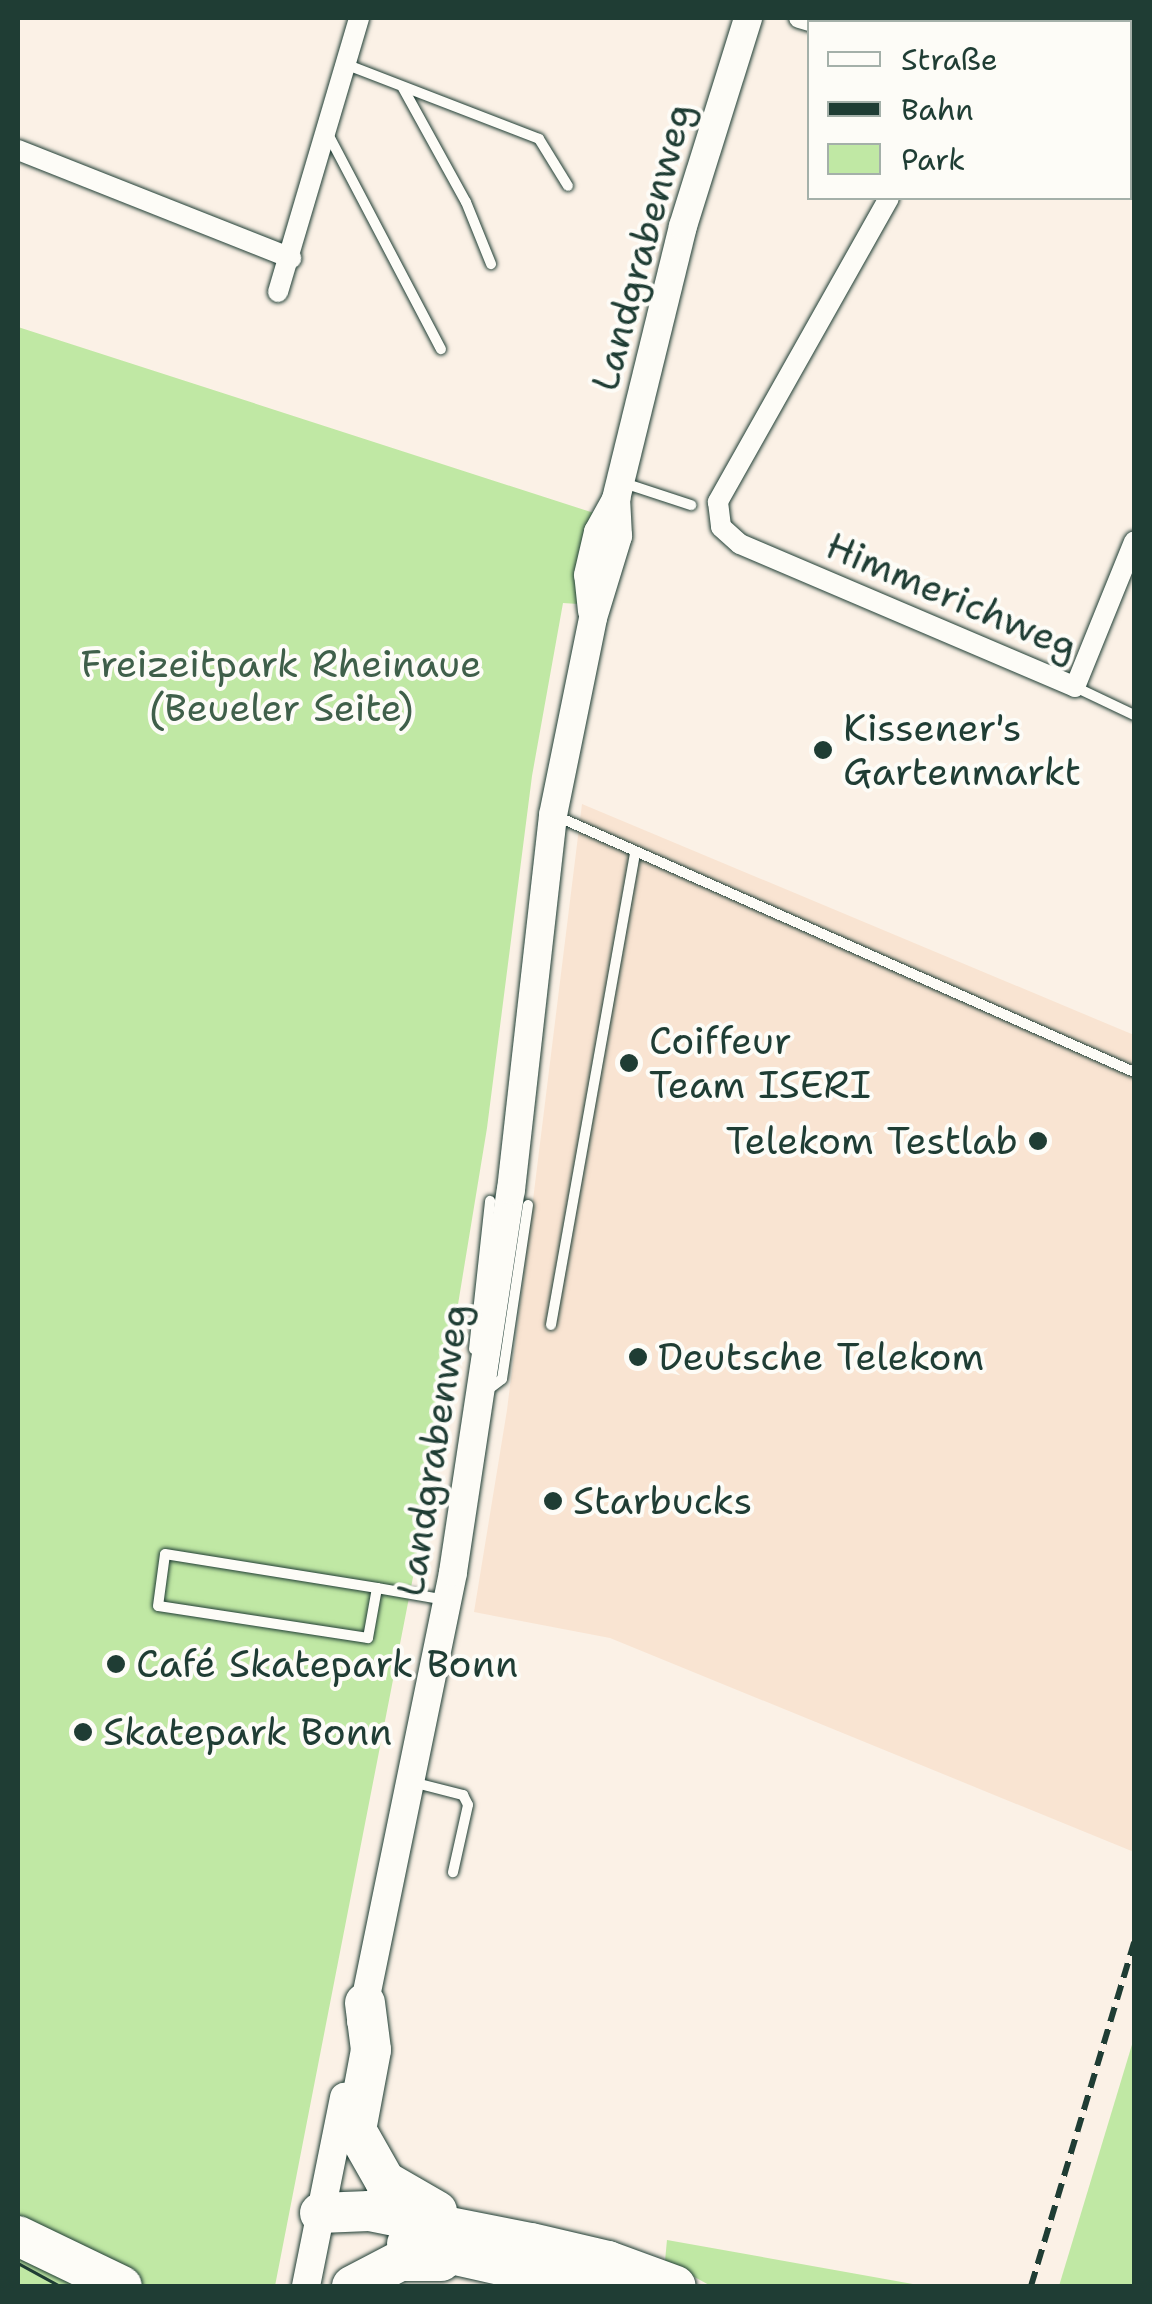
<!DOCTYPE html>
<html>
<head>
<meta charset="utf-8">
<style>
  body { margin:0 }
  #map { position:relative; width:1152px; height:2304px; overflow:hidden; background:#fbf1e6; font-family:"Shantell Sans",sans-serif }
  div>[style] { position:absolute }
  .built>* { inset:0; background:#f9e4d2 }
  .green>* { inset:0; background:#c0e8a4 }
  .roads { filter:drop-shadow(0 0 2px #1f3d34) drop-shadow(0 0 2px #1f3d34) }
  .service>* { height:10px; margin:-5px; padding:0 5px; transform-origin:5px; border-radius:5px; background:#fdfcf7 }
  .minor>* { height:20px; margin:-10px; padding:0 10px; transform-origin:10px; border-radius:10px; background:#fdfcf7 }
  .tertiary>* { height:28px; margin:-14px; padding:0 14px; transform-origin:14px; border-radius:14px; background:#fdfcf7 }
  .motorway>* { height:40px; margin:-20px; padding:0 20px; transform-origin:20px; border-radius:20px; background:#fdfcf7 }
  .tram>* { height:2.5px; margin:-1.25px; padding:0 1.25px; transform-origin:1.25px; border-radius:1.25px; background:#1f3d34 }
  .rail>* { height:6px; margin-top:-3px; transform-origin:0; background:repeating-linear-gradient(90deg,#1f3d34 0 15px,transparent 0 23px) }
  .dots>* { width:28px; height:28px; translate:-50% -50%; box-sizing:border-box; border:5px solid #fdfcf7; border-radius:50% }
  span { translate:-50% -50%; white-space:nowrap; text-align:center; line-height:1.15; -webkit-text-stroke:8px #fdfcf7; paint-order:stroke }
  .street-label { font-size:38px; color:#1f3d34 }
  .park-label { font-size:38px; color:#3f5f4a }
  .poi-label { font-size:38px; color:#1f3d34 }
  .left { translate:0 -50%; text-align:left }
  .right { translate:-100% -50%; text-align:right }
  .frame { position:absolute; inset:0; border:20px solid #1f3d34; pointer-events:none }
  .legend { position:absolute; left:807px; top:20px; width:325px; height:180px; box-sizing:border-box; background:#fdfcf7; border:2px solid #a4b0a9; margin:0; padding:12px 18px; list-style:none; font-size:30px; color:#1f3d34 }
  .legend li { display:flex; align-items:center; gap:20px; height:50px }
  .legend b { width:50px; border:2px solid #a4b0a9 }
</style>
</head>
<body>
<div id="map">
  <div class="built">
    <div style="clip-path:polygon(582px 804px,1134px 1035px,1134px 1852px,610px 1638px,474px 1612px,507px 1410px)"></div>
  </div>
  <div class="green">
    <div style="clip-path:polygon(18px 327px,597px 514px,578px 604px,563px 603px,532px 776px,487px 1128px,414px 1572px,275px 2286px,18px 2286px)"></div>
    <div style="clip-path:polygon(1134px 2038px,1134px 2286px,1059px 2286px)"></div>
    <div style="clip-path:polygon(667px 2240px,924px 2286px,711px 2286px,665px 2261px)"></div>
  </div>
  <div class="roads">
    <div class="service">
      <div style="left:345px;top:64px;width:208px;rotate:21.1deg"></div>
      <div style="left:539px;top:139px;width:55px;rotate:58.3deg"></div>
      <div style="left:403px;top:88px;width:130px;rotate:61.1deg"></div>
      <div style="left:466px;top:202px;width:67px;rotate:68deg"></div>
      <div style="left:328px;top:134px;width:243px;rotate:62.3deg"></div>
      <div style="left:621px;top:482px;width:74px;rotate:18.2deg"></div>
      <div style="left:1075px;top:687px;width:65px;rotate:25.4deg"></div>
      <div style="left:554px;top:815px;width:634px;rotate:23.9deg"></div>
      <div style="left:551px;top:1325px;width:480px;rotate:-79.9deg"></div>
      <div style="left:474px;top:1349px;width:149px;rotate:-83.8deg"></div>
      <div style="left:485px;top:1392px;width:21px;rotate:-37deg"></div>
      <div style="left:502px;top:1379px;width:176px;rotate:-81.5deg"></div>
      <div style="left:377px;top:1588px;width:51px;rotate:100.2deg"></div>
      <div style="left:368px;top:1638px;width:212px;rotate:-171.3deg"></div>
      <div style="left:158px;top:1606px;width:52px;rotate:-82.3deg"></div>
      <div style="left:165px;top:1554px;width:215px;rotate:9.1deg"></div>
      <div style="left:377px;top:1588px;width:70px;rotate:9.9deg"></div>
      <div style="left:412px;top:1782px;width:53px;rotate:14.3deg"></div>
      <div style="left:463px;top:1795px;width:11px;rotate:63deg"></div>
      <div style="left:468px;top:1805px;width:69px;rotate:102.6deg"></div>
    </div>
    <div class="minor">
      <div style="left:799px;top:18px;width:15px;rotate:16deg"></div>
      <div style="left:984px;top:22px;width:4px;rotate:-63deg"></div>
      <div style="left:1130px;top:126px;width:4px;rotate:27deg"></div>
      <div style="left:18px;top:150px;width:294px;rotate:21.6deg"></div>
      <div style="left:889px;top:198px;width:349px;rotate:119.4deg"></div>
      <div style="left:718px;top:502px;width:25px;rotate:83deg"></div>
      <div style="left:721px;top:527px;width:25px;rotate:42deg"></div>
      <div style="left:740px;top:544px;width:364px;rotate:23.1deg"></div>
      <div style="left:1075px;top:687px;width:157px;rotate:-67.9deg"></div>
      <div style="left:278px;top:292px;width:286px;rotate:-73.5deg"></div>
    </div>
    <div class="tertiary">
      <div style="left:592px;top:611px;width:36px;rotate:-96deg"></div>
      <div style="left:588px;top:575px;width:44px;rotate:-76.9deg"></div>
      <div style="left:598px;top:532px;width:38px;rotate:-61deg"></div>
      <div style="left:616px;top:499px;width:281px;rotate:-76.2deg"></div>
      <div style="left:683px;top:226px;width:218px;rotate:-72.6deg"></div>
      <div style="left:361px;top:2021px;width:458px;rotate:-78.4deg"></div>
      <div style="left:453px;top:1572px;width:386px;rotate:-81.4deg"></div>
      <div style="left:511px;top:1190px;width:377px;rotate:-83.6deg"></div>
      <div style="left:553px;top:815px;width:201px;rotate:-78.5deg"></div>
      <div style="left:593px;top:618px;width:86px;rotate:-73deg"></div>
      <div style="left:618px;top:536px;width:37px;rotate:-93deg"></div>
      <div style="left:306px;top:2286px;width:193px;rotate:-78.6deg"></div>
    </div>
    <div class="motorway">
      <div style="left:365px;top:2003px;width:47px;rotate:82.7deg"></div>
      <div style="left:371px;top:2050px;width:81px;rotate:100.6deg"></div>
      <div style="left:356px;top:2130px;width:59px;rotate:60.4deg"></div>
      <div style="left:385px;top:2181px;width:60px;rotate:30deg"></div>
      <div style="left:320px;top:2213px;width:49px;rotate:-2.3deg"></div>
      <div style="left:369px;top:2211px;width:165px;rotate:11.2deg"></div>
      <div style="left:531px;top:2243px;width:79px;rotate:13.2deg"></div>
      <div style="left:608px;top:2261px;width:72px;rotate:20.2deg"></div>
      <div style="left:18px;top:2236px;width:115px;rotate:25.7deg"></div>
      <div style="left:407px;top:2244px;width:192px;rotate:12.7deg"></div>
      <div style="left:352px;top:2286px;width:54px;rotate:-27.5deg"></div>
      <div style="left:400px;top:2261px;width:41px"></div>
    </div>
  </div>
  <div class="tram">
    <div style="left:18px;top:2263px;width:48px;rotate:28.7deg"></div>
  </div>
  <div class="rail">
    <div style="left:1031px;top:2286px;width:359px;rotate:-73.3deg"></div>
  </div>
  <div class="dots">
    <div style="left:823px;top:750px;background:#1f3d34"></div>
    <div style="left:629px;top:1063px;background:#1f3d34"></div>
    <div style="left:1038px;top:1141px;background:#1f3d34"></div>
    <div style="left:638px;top:1357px;background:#1f3d34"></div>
    <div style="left:553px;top:1501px;background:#1f3d34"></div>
    <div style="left:116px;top:1664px;background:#1f3d34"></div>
    <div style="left:83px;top:1732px;background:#1f3d34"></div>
  </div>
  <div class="street-label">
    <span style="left:642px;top:247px;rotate:-75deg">Landgrabenweg</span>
    <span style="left:952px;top:596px;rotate:23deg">Himmerichweg</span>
    <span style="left:433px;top:1450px;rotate:-81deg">Landgrabenweg</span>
  </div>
  <div class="park-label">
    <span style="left:281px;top:686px">Freizeitpark Rheinaue<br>(Beueler Seite)</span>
  </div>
  <div class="poi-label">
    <span class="left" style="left:843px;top:750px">Kissener's<br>Gartenmarkt</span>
    <span class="left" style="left:649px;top:1063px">Coiffeur<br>Team ISERI</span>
    <span class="right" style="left:1018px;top:1141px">Telekom Testlab</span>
    <span class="left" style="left:658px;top:1357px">Deutsche Telekom</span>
    <span class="left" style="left:573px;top:1501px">Starbucks</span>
    <span class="left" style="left:136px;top:1664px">Café Skatepark Bonn</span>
    <span class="left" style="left:103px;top:1732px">Skatepark Bonn</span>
  </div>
  <div class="frame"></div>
  <ul class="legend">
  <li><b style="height:12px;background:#fdfcf7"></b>Straße</li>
  <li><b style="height:12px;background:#1f3d34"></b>Bahn</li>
  <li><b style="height:28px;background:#c0e8a4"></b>Park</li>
  </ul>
</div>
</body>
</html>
